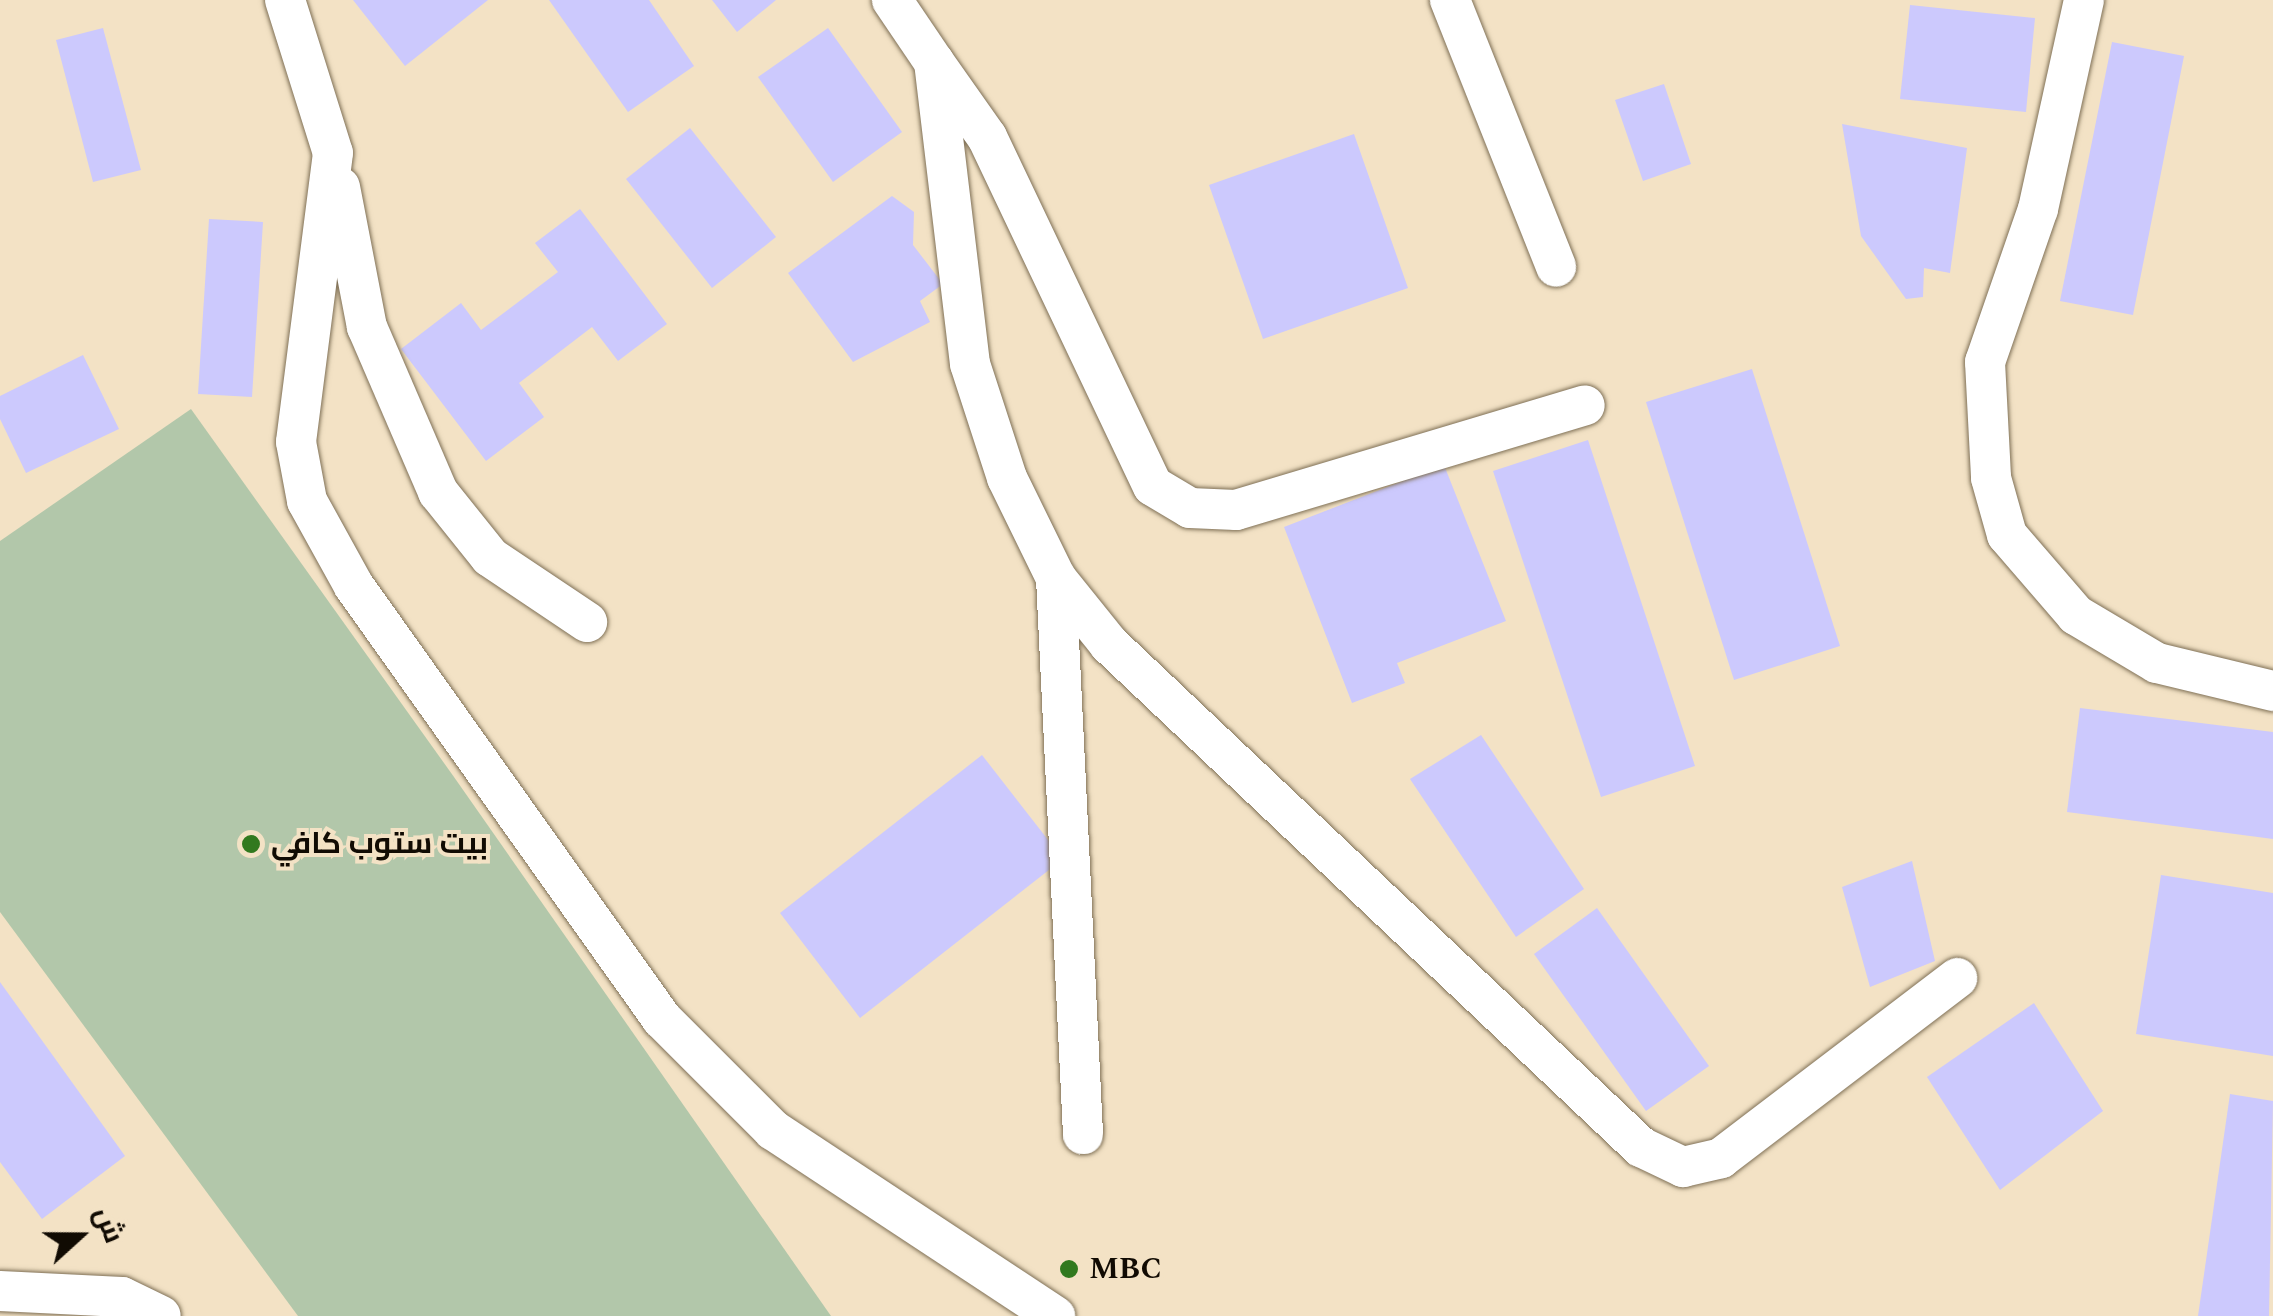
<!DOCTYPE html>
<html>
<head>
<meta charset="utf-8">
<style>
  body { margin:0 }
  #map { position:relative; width:2273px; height:1316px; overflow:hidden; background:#f3e2c5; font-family:Spectral,Cairo,serif }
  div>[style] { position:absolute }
  .green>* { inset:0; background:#b2c7aa }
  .building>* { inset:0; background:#ccc9fd }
  .roads { filter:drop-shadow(0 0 2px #7f7056) drop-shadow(0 0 2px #7f7056) }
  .minor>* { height:40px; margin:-20px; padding:0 20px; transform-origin:20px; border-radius:20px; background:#fff }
  .dots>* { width:28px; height:28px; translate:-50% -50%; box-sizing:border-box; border:5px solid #f3e2c5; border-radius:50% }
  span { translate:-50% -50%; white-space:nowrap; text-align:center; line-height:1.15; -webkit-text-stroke:8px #f3e2c5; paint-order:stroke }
  .poi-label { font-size:30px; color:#110b03; font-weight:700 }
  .left { translate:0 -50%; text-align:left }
  .north { position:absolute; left:30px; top:1186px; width:100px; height:100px; -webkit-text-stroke:8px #f3e2c5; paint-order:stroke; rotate:69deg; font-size:28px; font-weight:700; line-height:40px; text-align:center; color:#110b03 }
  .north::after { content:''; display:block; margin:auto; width:35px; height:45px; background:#110b03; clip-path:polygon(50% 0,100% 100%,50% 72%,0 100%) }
</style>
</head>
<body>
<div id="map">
  <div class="green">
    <div style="clip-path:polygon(191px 409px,454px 777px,831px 1316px,298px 1316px,0 912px,0 541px)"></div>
  </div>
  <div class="building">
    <div style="clip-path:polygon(353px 0,488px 0,405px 66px)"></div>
    <div style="clip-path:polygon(549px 0,649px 0,694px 66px,628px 112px)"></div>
    <div style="clip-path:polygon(712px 0,776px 0,737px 32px)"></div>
    <div style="clip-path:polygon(1910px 5px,2035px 18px,2026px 112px,1900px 99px)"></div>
    <div style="clip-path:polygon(103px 28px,141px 170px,93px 182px,56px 40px)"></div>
    <div style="clip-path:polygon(828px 28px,902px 132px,833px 182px,758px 77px)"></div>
    <div style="clip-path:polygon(2112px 42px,2184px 56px,2133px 315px,2060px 301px)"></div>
    <div style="clip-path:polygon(1664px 84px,1691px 164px,1643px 181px,1615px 100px)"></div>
    <div style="clip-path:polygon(1842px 124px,1967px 148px,1950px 273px,1924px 268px,1923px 297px,1906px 299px,1861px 236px)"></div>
    <div style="clip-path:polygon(690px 128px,776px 237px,712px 288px,626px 179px)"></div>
    <div style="clip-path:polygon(1354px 134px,1408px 288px,1263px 339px,1209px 185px)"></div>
    <div style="clip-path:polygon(892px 196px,914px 212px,913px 245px,943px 284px,920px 301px,930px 322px,853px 362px,788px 273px)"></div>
    <div style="clip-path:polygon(580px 209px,667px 324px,618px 361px,592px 327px,519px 383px,544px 417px,486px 461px,401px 349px,461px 303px,481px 330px,558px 272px,535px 243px)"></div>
    <div style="clip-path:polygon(209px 219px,263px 222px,252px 397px,198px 394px)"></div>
    <div style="clip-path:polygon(83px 355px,119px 429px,26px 473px,0 419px,0 396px)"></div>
    <div style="clip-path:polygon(1752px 369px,1840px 646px,1734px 680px,1646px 402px)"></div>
    <div style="clip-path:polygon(1588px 440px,1695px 766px,1601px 797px,1493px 471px)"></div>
    <div style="clip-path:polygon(1444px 465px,1506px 621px,1397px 663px,1405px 683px,1352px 703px,1284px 527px)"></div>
    <div style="clip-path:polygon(2080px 708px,2273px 732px,2273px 839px,2067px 812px)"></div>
    <div style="clip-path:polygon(1481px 735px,1584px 889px,1516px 937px,1410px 779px)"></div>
    <div style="clip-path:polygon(982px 755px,1063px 859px,860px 1018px,780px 913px)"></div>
    <div style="clip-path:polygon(1912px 861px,1935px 961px,1870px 987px,1842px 887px)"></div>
    <div style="clip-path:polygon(2161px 875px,2273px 893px,2273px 1056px,2136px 1034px)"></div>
    <div style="clip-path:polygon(1597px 908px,1709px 1066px,1646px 1111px,1534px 954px)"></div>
    <div style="clip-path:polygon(0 982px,125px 1156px,42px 1219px,0 1162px)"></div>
    <div style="clip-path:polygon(2034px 1003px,2103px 1111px,2000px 1190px,1927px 1077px)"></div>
    <div style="clip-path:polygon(2230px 1094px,2273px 1101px,2269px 1316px,2198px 1316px)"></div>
  </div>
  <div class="roads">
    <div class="minor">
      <div style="left:285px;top:0;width:160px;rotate:72.6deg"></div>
      <div style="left:333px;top:153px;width:291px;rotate:97.3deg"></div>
      <div style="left:296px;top:442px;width:60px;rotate:79.4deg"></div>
      <div style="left:307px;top:501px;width:97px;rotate:61.1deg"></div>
      <div style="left:354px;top:586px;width:531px;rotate:54.58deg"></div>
      <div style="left:662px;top:1019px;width:157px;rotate:45deg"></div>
      <div style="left:773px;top:1130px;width:338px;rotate:33.4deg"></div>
      <div style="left:892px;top:0;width:75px;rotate:55.9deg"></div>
      <div style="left:934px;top:62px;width:304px;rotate:83.2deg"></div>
      <div style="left:970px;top:364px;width:120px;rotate:72deg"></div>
      <div style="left:1007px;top:478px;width:111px;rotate:63.9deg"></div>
      <div style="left:1056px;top:578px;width:85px;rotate:51.2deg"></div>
      <div style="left:1109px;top:644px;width:732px;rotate:43.4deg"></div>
      <div style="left:1641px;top:1147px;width:47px;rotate:25.5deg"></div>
      <div style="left:1683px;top:1167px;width:39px;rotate:-13deg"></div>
      <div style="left:1721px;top:1158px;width:297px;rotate:-37.3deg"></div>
      <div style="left:1450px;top:0;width:287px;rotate:68.3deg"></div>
      <div style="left:2084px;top:0;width:214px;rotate:102.4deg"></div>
      <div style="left:2038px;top:209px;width:162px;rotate:109.1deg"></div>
      <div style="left:1985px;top:362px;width:116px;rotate:87deg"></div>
      <div style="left:1991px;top:478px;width:59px;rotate:74.3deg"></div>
      <div style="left:2007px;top:535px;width:106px;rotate:49.2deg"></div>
      <div style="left:2076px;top:615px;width:94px;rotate:30.7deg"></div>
      <div style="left:2157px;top:663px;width:119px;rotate:13.6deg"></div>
      <div style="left:934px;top:62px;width:92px;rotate:54.8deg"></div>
      <div style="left:987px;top:137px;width:386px;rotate:64.6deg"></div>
      <div style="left:1153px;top:486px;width:43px;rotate:30.7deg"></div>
      <div style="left:1190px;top:508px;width:46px;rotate:2.5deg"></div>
      <div style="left:1236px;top:510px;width:364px;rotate:-16.7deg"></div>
      <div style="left:340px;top:187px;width:143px;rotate:79.1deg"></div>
      <div style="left:367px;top:327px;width:180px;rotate:66.7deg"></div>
      <div style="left:438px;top:492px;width:83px;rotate:51.3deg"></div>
      <div style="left:490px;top:557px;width:117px;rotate:33.8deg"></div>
      <div style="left:1056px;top:578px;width:557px;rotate:87.22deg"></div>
      <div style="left:0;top:1291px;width:122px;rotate:2.8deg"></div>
      <div style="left:122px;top:1297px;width:43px;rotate:26deg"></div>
    </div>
  </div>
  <div class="dots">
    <div style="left:251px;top:844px;background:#31791e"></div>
    <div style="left:1069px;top:1269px;background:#31791e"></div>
  </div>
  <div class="poi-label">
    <span class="left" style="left:271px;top:844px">بيت ستوب كافي</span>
    <span class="left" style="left:1089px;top:1269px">MBC</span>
  </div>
  <div class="north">ش</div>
</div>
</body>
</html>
